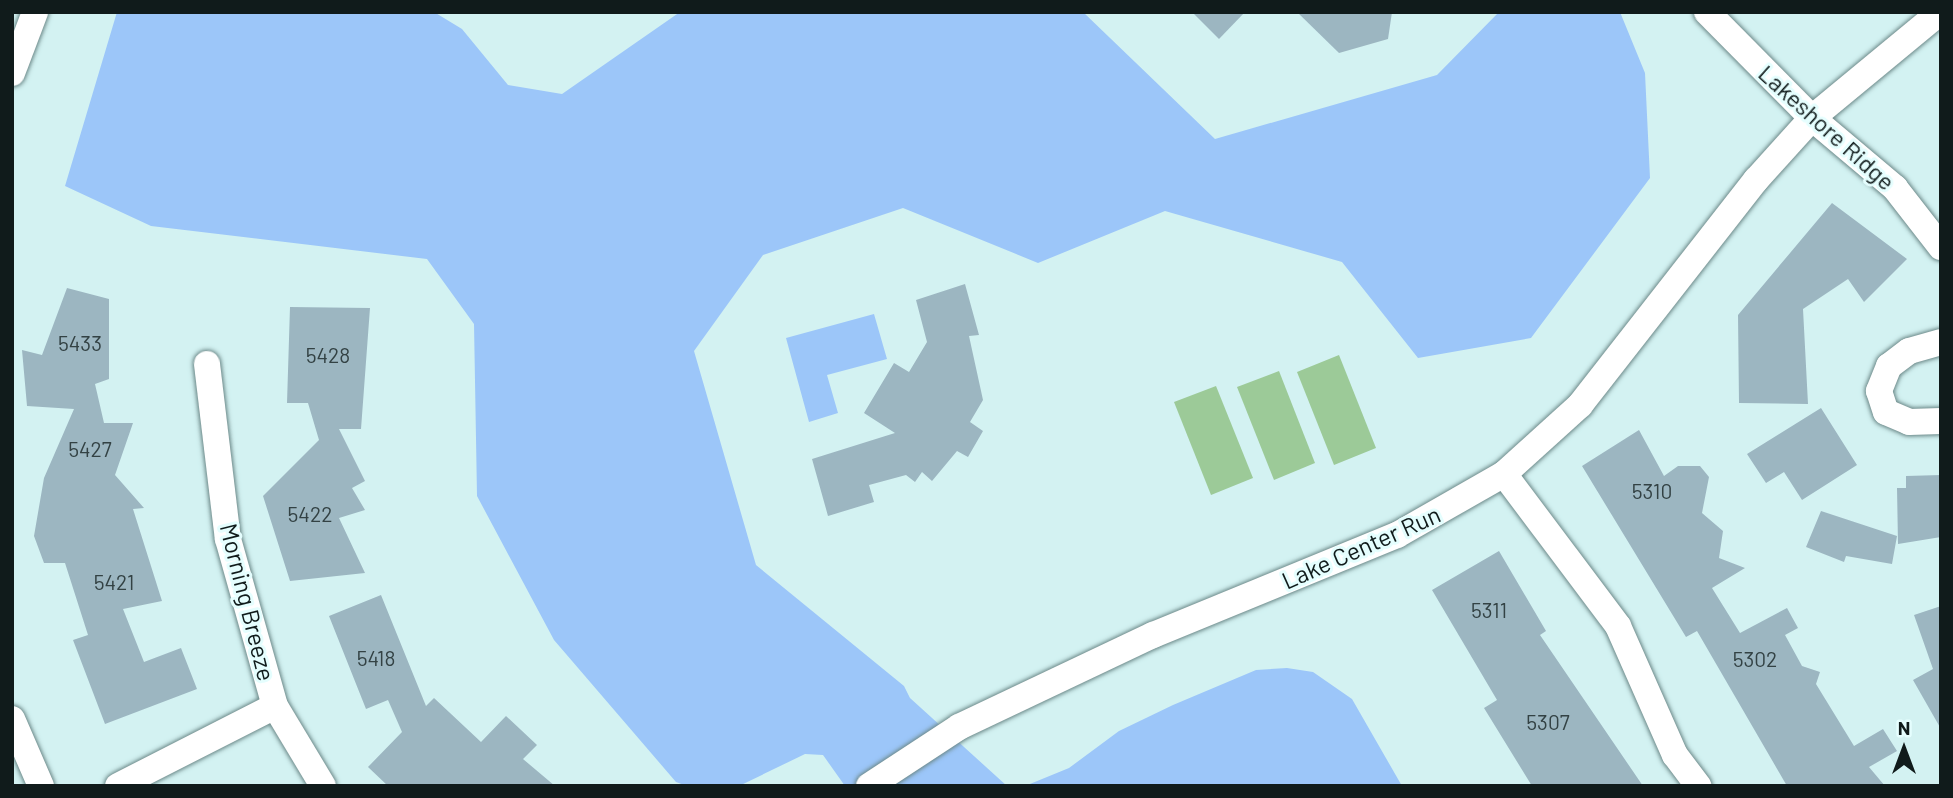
<!DOCTYPE html>
<html>
<head>
<meta charset="utf-8">
<style>
  body { margin:0 }
  #map { position:relative; width:1953px; height:798px; overflow:hidden; background:#d3f2f2; font-family:Barlow,sans-serif }
  div>[style] { position:absolute }
  .green>* { inset:0; background:#9cca98 }
  .water>* { inset:0; background:#9cc6f9 }
  .building>* { inset:0; background:#9cb6c1 }
  .roads { filter:drop-shadow(0 0 2px #6c8989) drop-shadow(0 0 2px #6c8989) }
  .minor>* { height:26px; margin:-13px; padding:0 13px; transform-origin:13px; border-radius:13px; background:#fff }
  span { translate:-50% -50%; white-space:nowrap; text-align:center; line-height:1.15; -webkit-text-stroke:6px #e5fefe; paint-order:stroke }
  .number-label { font-size:21px; color:#334244 }
  .number-label span { -webkit-text-stroke-width:0 }
  .street-label { font-size:24px; color:#101b1b }
  .frame { position:absolute; inset:0; border:14px solid #101b1b; pointer-events:none }
  .north { position:absolute; left:1869px; top:714px; width:70px; height:70px; -webkit-text-stroke:5px #e5fefe; paint-order:stroke; rotate:0deg; font-size:19px; font-weight:700; line-height:28px; text-align:center; color:#101b1b }
  .north::after { content:''; display:block; margin:auto; width:24px; height:32px; background:#101b1b; clip-path:polygon(50% 0,100% 100%,50% 72%,0 100%) }
</style>
</head>
<body>
<div id="map">
  <div class="green">
    <div style="clip-path:polygon(1339px 355px,1376px 448px,1334px 465px,1297px 372px)"></div>
    <div style="clip-path:polygon(1279px 371px,1315px 463px,1274px 480px,1237px 387px)"></div>
    <div style="clip-path:polygon(1216px 386px,1253px 478px,1211px 495px,1174px 402px)"></div>
  </div>
  <div class="water">
    <div style="clip-path:polygon(117px 12px,434px 12px,462px 29px,508px 85px,562px 94px,680px 12px,1083px 12px,1215px 139px,1437px 75px,1499px 12px,1620px 12px,1645px 73px,1650px 178px,1531px 338px,1418px 358px,1342px 262px,1165px 211px,1038px 263px,903px 208px,763px 255px,694px 351px,756px 565px,904px 686px,910px 698px,1007px 786px,845px 786px,823px 755px,805px 754px,739px 786px,687px 786px,676px 782px,554px 640px,477px 496px,474px 324px,427px 259px,151px 226px,65px 186px)"></div>
    <div style="clip-path:polygon(874px 314px,887px 359px,827px 375px,838px 413px,809px 422px,786px 338px)"></div>
    <div style="clip-path:polygon(1287px 668px,1313px 672px,1352px 699px,1402px 786px,1025px 786px,1069px 768px,1119px 731px,1173px 705px,1256px 670px)"></div>
  </div>
  <div class="building">
    <div style="clip-path:polygon(1192px 12px,1245px 12px,1219px 39px)"></div>
    <div style="clip-path:polygon(1297px 12px,1392px 12px,1388px 39px,1339px 53px)"></div>
    <div style="clip-path:polygon(1832px 203px,1907px 259px,1864px 302px,1848px 279px,1803px 309px,1808px 404px,1739px 403px,1738px 315px)"></div>
    <div style="clip-path:polygon(965px 284px,979px 335px,969px 336px,983px 400px,970px 422px,983px 431px,968px 457px,957px 451px,932px 481px,922px 472px,915px 482px,906px 475px,869px 485px,874px 502px,828px 516px,812px 459px,895px 433px,864px 413px,894px 363px,909px 372px,927px 342px,916px 300px)"></div>
    <div style="clip-path:polygon(67px 288px,109px 299px,109px 379px,95px 384px,104px 423px,133px 423px,115px 475px,144px 508px,133px 509px,162px 601px,123px 609px,144px 662px,181px 648px,197px 689px,105px 724px,73px 640px,88px 635px,65px 563px,44px 563px,34px 536px,44px 478px,74px 409px,27px 406px,22px 350px,42px 355px)"></div>
    <div style="clip-path:polygon(290px 307px,370px 308px,361px 429px,339px 429px,365px 481px,352px 488px,365px 510px,339px 518px,365px 573px,290px 581px,263px 496px,319px 440px,308px 403px,287px 403px)"></div>
    <div style="clip-path:polygon(1821px 408px,1857px 465px,1802px 500px,1784px 472px,1766px 483px,1747px 454px)"></div>
    <div style="clip-path:polygon(1639px 430px,1664px 476px,1678px 466px,1700px 466px,1709px 477px,1702px 513px,1723px 531px,1719px 558px,1745px 568px,1712px 588px,1740px 633px,1787px 608px,1798px 628px,1785px 635px,1802px 666px,1820px 672px,1816px 684px,1854px 746px,1883px 729px,1897px 751px,1869px 767px,1885px 786px,1787px 786px,1697px 631px,1686px 637px,1582px 466px)"></div>
    <div style="clip-path:polygon(1941px 475px,1941px 537px,1898px 544px,1897px 488px,1906px 488px,1906px 476px)"></div>
    <div style="clip-path:polygon(1821px 511px,1897px 536px,1892px 564px,1846px 556px,1844px 562px,1806px 547px)"></div>
    <div style="clip-path:polygon(1499px 551px,1546px 631px,1540px 635px,1643px 786px,1532px 786px,1484px 708px,1497px 700px,1432px 590px)"></div>
    <div style="clip-path:polygon(381px 595px,426px 706px,434px 698px,481px 742px,506px 716px,537px 745px,523px 759px,555px 786px,388px 786px,368px 767px,402px 732px,388px 700px,366px 709px,329px 616px)"></div>
    <div style="clip-path:polygon(1941px 606px,1941px 729px,1913px 680px,1933px 669px,1914px 615px)"></div>
  </div>
  <div class="roads">
    <div class="minor">
      <div style="left:1707px;top:12px;width:149px;rotate:45.3deg"></div>
      <div style="left:1812px;top:118px;width:109px;rotate:40.1deg"></div>
      <div style="left:1895px;top:188px;width:75px;rotate:52.1deg"></div>
      <div style="left:12px;top:73px;width:65px;rotate:-69.3deg"></div>
      <div style="left:1941px;top:342px;width:33px;rotate:164deg"></div>
      <div style="left:1909px;top:351px;width:25px;rotate:143deg"></div>
      <div style="left:1889px;top:366px;width:27px;rotate:112deg"></div>
      <div style="left:1879px;top:391px;width:22px;rotate:72deg"></div>
      <div style="left:1886px;top:412px;width:25px;rotate:23deg"></div>
      <div style="left:1909px;top:422px;width:32px;rotate:-2deg"></div>
      <div style="left:207px;top:364px;width:176px;rotate:83.2deg"></div>
      <div style="left:228px;top:539px;width:173px;rotate:74.3deg"></div>
      <div style="left:275px;top:706px;width:93px;rotate:59deg"></div>
      <div style="left:1504px;top:474px;width:190px;rotate:53.1deg"></div>
      <div style="left:1618px;top:626px;width:141px;rotate:66.2deg"></div>
      <div style="left:1675px;top:755px;width:39px;rotate:53deg"></div>
      <div style="left:12px;top:719px;width:73px;rotate:66.6deg"></div>
      <div style="left:118px;top:786px;width:176px;rotate:-27deg"></div>
      <div style="left:869px;top:786px;width:108px;rotate:-33.2deg"></div>
      <div style="left:959px;top:727px;width:215px;rotate:-25.4deg"></div>
      <div style="left:1153px;top:635px;width:264px;rotate:-22.3deg"></div>
      <div style="left:1397px;top:535px;width:123px;rotate:-29.7deg"></div>
      <div style="left:1504px;top:474px;width:103px;rotate:-42.2deg"></div>
      <div style="left:1580px;top:405px;width:286px;rotate:-52deg"></div>
      <div style="left:1756px;top:180px;width:84px;rotate:-47.9deg"></div>
      <div style="left:1812px;top:118px;width:166px;rotate:-39.6deg"></div>
    </div>
  </div>
  <div class="number-label">
    <span style="left:80px;top:343px">5433</span>
    <span style="left:328px;top:355px">5428</span>
    <span style="left:90px;top:449px">5427</span>
    <span style="left:1652px;top:491px">5310</span>
    <span style="left:310px;top:514px">5422</span>
    <span style="left:114px;top:582px">5421</span>
    <span style="left:1489px;top:610px">5311</span>
    <span style="left:376px;top:658px">5418</span>
    <span style="left:1755px;top:659px">5302</span>
    <span style="left:1548px;top:722px">5307</span>
  </div>
  <div class="street-label">
    <span style="left:1827px;top:127px;rotate:42deg">Lakeshore Ridge</span>
    <span style="left:1361px;top:547px;rotate:-24deg">Lake Center Run</span>
    <span style="left:248px;top:602px;rotate:76deg">Morning Breeze</span>
  </div>
  <div class="frame"></div>
  <div class="north">N</div>
</div>
</body>
</html>
